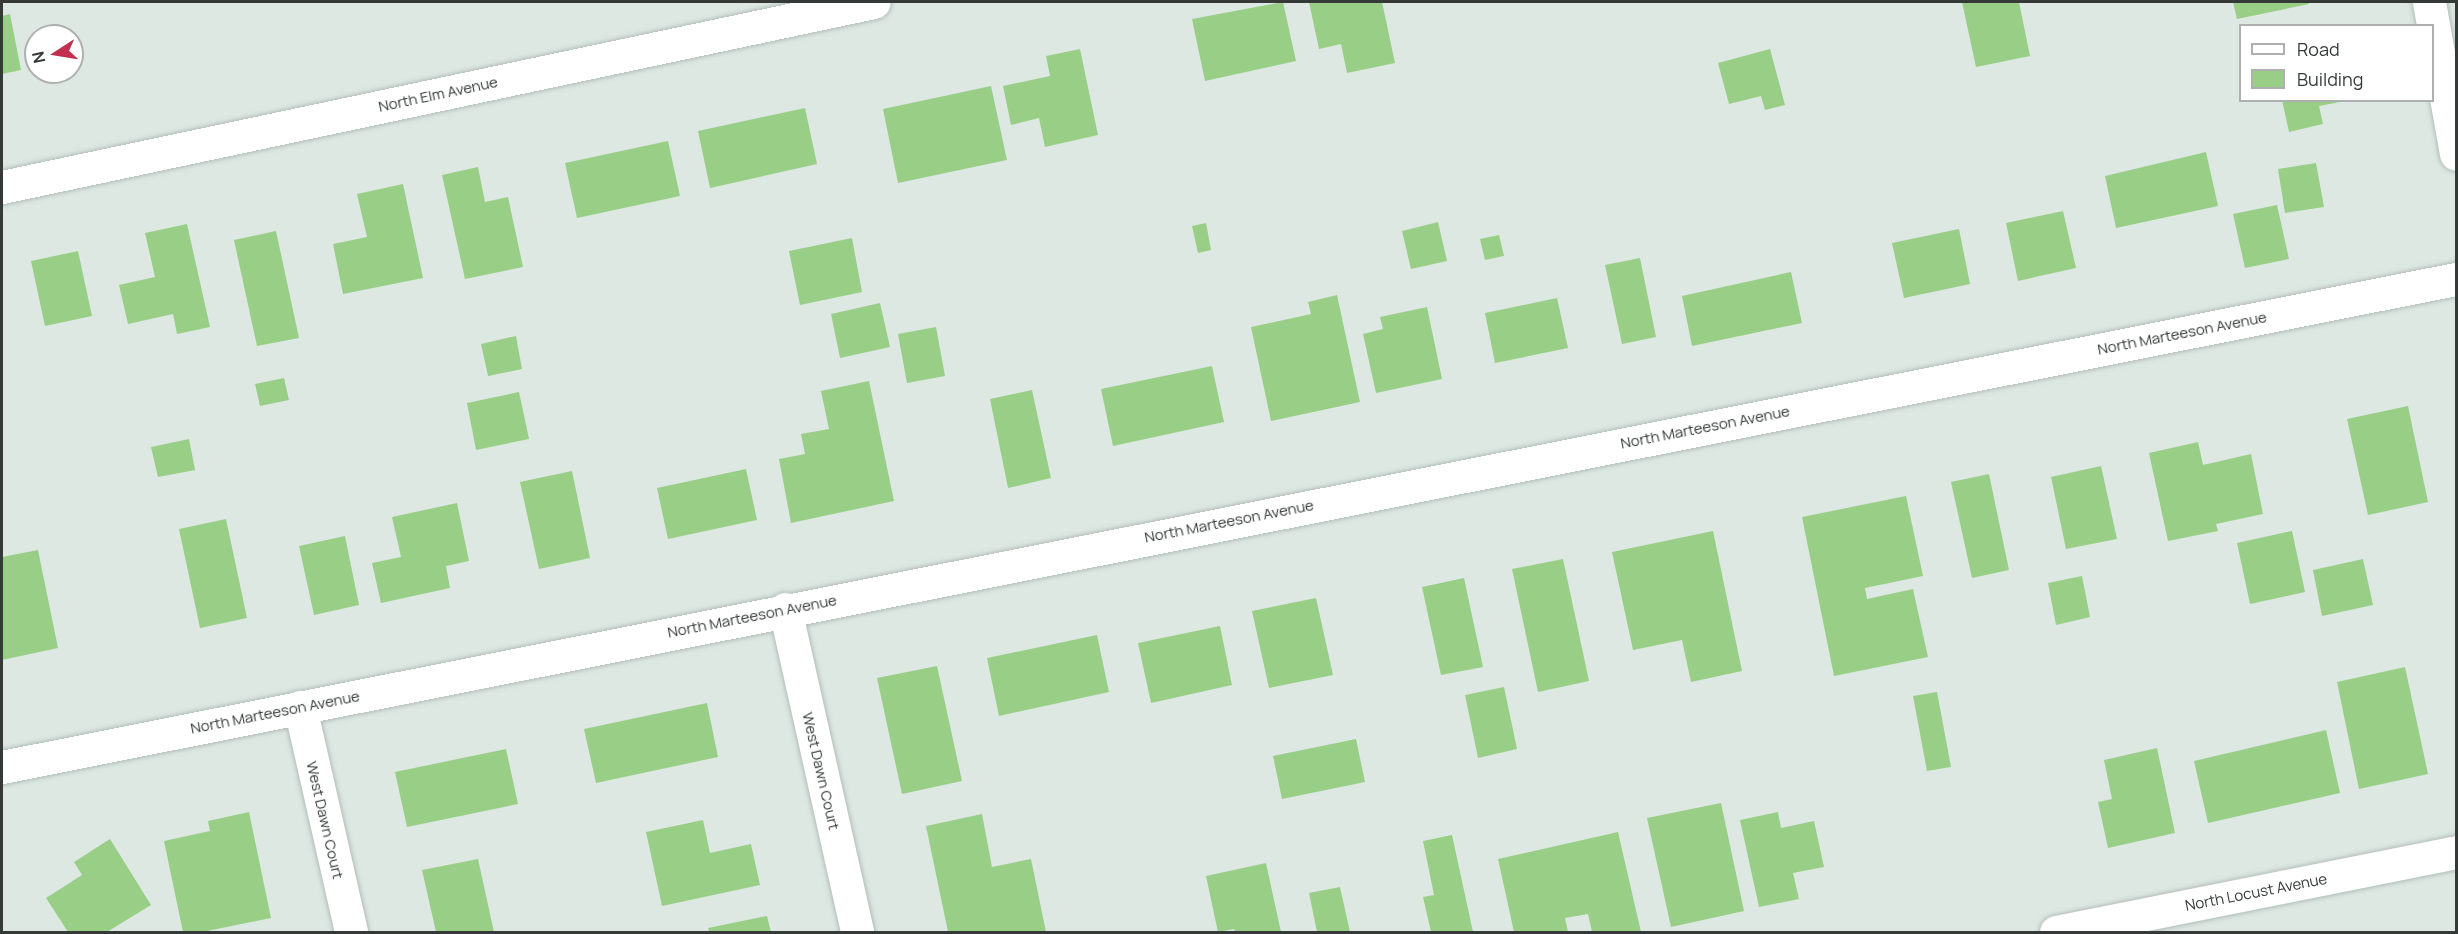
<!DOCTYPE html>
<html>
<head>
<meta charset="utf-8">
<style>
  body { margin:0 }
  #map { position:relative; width:2458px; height:934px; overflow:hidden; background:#dde8e3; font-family:Manrope,sans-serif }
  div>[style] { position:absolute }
  .building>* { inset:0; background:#99ce87 }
  .roads { filter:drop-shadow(0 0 2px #b3beba) drop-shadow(0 0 2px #b3beba) }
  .minor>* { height:33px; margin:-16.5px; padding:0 16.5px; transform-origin:16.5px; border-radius:16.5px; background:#fff }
  .major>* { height:33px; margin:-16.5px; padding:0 16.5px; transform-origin:16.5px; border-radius:16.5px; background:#fff }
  span { translate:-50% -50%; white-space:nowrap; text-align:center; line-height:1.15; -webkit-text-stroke:4.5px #fff; paint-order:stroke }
  .street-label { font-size:15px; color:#353938 }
  .frame { position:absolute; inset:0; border:3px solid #353938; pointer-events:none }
  .legend { position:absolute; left:2239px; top:24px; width:195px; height:78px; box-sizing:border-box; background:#fff; border:2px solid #aeb0af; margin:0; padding:8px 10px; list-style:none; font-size:18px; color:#353938 }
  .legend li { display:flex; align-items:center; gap:12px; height:30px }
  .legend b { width:30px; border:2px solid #aeb0af }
  .north { position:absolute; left:24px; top:24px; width:60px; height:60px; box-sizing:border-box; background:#fff; border:2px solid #aeb0af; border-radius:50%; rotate:258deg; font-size:16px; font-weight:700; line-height:24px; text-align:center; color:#353938 }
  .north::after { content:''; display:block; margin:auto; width:21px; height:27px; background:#c1314f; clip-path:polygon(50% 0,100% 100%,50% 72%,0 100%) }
</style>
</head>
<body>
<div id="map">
  <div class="building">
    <div style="clip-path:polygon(1283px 2px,1296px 61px,1205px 81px,1192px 19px)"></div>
    <div style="clip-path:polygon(1309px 2px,1382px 2px,1395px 63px,1347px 73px,1341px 44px,1319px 49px)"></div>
    <div style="clip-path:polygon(1962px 2px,2019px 2px,2030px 56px,1976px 67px)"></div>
    <div style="clip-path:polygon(2233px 2px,2308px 2px,2309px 4px,2237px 19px)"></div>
    <div style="clip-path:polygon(10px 14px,21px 70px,2px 74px,2px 16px)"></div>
    <div style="clip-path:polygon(1080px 49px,1098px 135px,1045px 147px,1039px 118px,1011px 125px,1003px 86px,1050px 76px,1046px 56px)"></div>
    <div style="clip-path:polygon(1770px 49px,1785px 105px,1765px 110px,1761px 96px,1729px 104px,1718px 63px)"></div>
    <div style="clip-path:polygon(991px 86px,1007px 160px,898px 183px,883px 109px)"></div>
    <div style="clip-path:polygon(2282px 100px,2340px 100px,2340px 102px,2319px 106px,2323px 124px,2289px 132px)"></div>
    <div style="clip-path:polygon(805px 108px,817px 164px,710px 188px,698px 131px)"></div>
    <div style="clip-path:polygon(668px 141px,680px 196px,577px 218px,565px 163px)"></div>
    <div style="clip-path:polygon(2206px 152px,2218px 206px,2116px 228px,2105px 176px)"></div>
    <div style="clip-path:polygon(2316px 163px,2324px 207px,2285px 213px,2278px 169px)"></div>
    <div style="clip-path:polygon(478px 167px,485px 202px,508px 197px,523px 267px,465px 279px,442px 175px)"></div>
    <div style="clip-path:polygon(403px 184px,423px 278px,343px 294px,333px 244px,367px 237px,357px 194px)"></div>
    <div style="clip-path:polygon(2277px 205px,2289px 259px,2245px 268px,2233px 214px)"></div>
    <div style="clip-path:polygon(2063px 211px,2076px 268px,2018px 281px,2006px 223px)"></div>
    <div style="clip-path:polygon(1438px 222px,1447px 261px,1411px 269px,1402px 231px)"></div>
    <div style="clip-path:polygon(1206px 223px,1211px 250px,1198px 253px,1192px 226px)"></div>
    <div style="clip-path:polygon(187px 224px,210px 327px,177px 334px,173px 314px,128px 324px,119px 285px,155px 277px,145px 233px)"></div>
    <div style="clip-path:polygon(1959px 229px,1970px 284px,1904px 298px,1892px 243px)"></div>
    <div style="clip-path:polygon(276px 231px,299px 338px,257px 346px,234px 240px)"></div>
    <div style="clip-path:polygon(1499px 235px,1504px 256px,1485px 260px,1480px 239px)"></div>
    <div style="clip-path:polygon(852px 238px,862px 292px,800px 305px,789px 251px)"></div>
    <div style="clip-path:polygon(78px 251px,92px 316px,45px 326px,31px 261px)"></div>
    <div style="clip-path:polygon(1640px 258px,1656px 337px,1622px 344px,1605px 265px)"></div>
    <div style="clip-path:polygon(1791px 272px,1802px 323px,1692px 346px,1682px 296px)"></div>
    <div style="clip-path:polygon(1337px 295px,1360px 402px,1271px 421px,1251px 327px,1311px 314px,1308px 302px)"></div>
    <div style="clip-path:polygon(1557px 298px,1568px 348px,1495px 363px,1485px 313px)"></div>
    <div style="clip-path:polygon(880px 303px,890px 347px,840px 358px,831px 314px)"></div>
    <div style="clip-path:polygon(1427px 307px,1442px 379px,1376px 393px,1363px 334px,1383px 329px,1380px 317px)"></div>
    <div style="clip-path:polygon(936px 327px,945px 376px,907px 383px,898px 334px)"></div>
    <div style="clip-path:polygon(516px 336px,522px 369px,488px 376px,481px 344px)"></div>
    <div style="clip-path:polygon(1212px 366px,1224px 422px,1113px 446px,1101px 389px)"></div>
    <div style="clip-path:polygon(284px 378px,289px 400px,260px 406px,255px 384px)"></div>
    <div style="clip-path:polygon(869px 381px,894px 501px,791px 523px,779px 459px,805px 454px,801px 434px,829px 429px,821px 391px)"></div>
    <div style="clip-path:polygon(1032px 390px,1051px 478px,1008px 488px,990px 399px)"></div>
    <div style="clip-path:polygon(519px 392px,529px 439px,476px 450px,467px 403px)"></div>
    <div style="clip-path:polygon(2408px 406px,2428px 502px,2368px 515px,2347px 419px)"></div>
    <div style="clip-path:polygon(189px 439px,195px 470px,158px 477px,151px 447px)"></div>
    <div style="clip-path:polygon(2198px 442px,2203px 465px,2251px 454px,2263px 514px,2216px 524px,2218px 531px,2168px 541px,2149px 453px)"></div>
    <div style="clip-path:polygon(2101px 466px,2117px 539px,2066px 549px,2051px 477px)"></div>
    <div style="clip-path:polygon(746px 469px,757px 520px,668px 539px,657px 488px)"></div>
    <div style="clip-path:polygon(572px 471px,590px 558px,539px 569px,520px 482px)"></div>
    <div style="clip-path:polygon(1989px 474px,2009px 570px,1972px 578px,1951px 482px)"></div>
    <div style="clip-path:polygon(1906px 496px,1923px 576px,1865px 588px,1867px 599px,1913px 589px,1928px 657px,1834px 676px,1802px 517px)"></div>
    <div style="clip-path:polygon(457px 503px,469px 561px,446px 566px,450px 588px,381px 603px,372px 563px,401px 557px,392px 517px)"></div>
    <div style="clip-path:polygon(226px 519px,247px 618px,200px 628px,179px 529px)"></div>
    <div style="clip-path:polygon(1713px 531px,1742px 671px,1691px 682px,1682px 640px,1633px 650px,1612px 552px)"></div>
    <div style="clip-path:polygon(2292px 531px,2305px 592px,2250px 604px,2237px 543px)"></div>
    <div style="clip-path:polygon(345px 536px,359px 605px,314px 615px,299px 546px)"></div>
    <div style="clip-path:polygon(38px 550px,58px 648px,2px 660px,2px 557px)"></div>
    <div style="clip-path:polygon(1563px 559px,1589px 681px,1538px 692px,1512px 569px)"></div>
    <div style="clip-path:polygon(2363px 559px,2373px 605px,2322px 616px,2313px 570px)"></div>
    <div style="clip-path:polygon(2082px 576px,2090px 617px,2056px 625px,2048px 583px)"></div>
    <div style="clip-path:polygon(1464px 578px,1483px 667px,1441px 675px,1422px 587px)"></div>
    <div style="clip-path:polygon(1316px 598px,1333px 675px,1269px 688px,1252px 611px)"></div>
    <div style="clip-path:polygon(1220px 626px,1232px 685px,1151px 703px,1138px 643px)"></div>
    <div style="clip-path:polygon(1097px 635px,1109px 692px,999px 716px,987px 658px)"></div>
    <div style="clip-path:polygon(937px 666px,962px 781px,902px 794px,877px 678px)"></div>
    <div style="clip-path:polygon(2405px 667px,2428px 774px,2359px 789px,2337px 682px)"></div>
    <div style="clip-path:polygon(1504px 687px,1517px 749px,1478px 758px,1465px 695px)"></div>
    <div style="clip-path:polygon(1937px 692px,1951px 767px,1927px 771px,1913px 696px)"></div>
    <div style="clip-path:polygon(707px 703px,718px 757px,596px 783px,584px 729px)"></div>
    <div style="clip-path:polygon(2326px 730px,2340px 793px,2208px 823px,2194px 761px)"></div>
    <div style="clip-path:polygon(1356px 739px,1365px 782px,1282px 799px,1273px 756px)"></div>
    <div style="clip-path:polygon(2157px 748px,2175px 833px,2108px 848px,2098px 802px,2112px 799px,2104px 760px)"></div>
    <div style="clip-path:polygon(506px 749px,518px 804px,407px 827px,395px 772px)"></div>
    <div style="clip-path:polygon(1721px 803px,1744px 911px,1671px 927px,1647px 818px)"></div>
    <div style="clip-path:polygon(249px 812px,271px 918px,202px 932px,183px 932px,164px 841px,210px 831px,208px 821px)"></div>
    <div style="clip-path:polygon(1778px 812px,1781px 828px,1814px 821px,1824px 867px,1793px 873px,1799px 899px,1759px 907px,1740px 820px)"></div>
    <div style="clip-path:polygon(982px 814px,992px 867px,1031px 859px,1046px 932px,948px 932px,926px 826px)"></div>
    <div style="clip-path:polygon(703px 820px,710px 853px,751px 844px,760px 885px,662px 906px,646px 832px)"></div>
    <div style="clip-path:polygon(1618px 832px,1641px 932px,1592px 932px,1588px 914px,1565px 918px,1568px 932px,1514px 932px,1498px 859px)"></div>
    <div style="clip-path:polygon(1452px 835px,1473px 932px,1431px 932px,1423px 897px,1434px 895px,1423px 841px)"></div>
    <div style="clip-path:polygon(110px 839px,151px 905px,107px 932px,68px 932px,46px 898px,82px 875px,74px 862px)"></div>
    <div style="clip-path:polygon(478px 859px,494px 932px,436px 932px,422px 870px)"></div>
    <div style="clip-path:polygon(1266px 863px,1281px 932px,1235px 932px,1234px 929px,1218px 932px,1206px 876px)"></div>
    <div style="clip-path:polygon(1340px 887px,1350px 932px,1317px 932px,1309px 893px)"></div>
    <div style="clip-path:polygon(767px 916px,771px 932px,709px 932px,708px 928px)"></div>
  </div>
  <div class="roads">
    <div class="minor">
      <div style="left:2px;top:187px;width:891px;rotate:-11.98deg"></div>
      <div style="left:785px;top:609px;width:331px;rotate:77.4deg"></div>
      <div style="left:300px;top:707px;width:231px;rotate:77.2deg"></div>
      <div style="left:2px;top:767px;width:2502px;rotate:-11.25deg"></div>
      <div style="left:2056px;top:932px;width:408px;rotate:-11.3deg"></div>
    </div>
    <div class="major">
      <div style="left:2429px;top:2px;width:154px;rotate:79.9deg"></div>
    </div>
  </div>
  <div class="street-label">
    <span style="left:438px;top:94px;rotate:-12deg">North Elm Avenue</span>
    <span style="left:2182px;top:333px;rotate:-11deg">North Marteeson Avenue</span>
    <span style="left:1705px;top:427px;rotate:-11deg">North Marteeson Avenue</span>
    <span style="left:1229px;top:521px;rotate:-11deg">North Marteeson Avenue</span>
    <span style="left:752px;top:616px;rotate:-11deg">North Marteeson Avenue</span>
    <span style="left:275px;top:712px;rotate:-11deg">North Marteeson Avenue</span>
    <span style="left:821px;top:771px;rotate:77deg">West Dawn Court</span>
    <span style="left:325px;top:820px;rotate:77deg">West Dawn Court</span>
    <span style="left:2256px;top:892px;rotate:-11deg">North Locust Avenue</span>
  </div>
  <div class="frame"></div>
  <ul class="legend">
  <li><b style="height:8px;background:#fff"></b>Road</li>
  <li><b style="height:16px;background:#99ce87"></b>Building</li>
  </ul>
  <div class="north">N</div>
</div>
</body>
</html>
